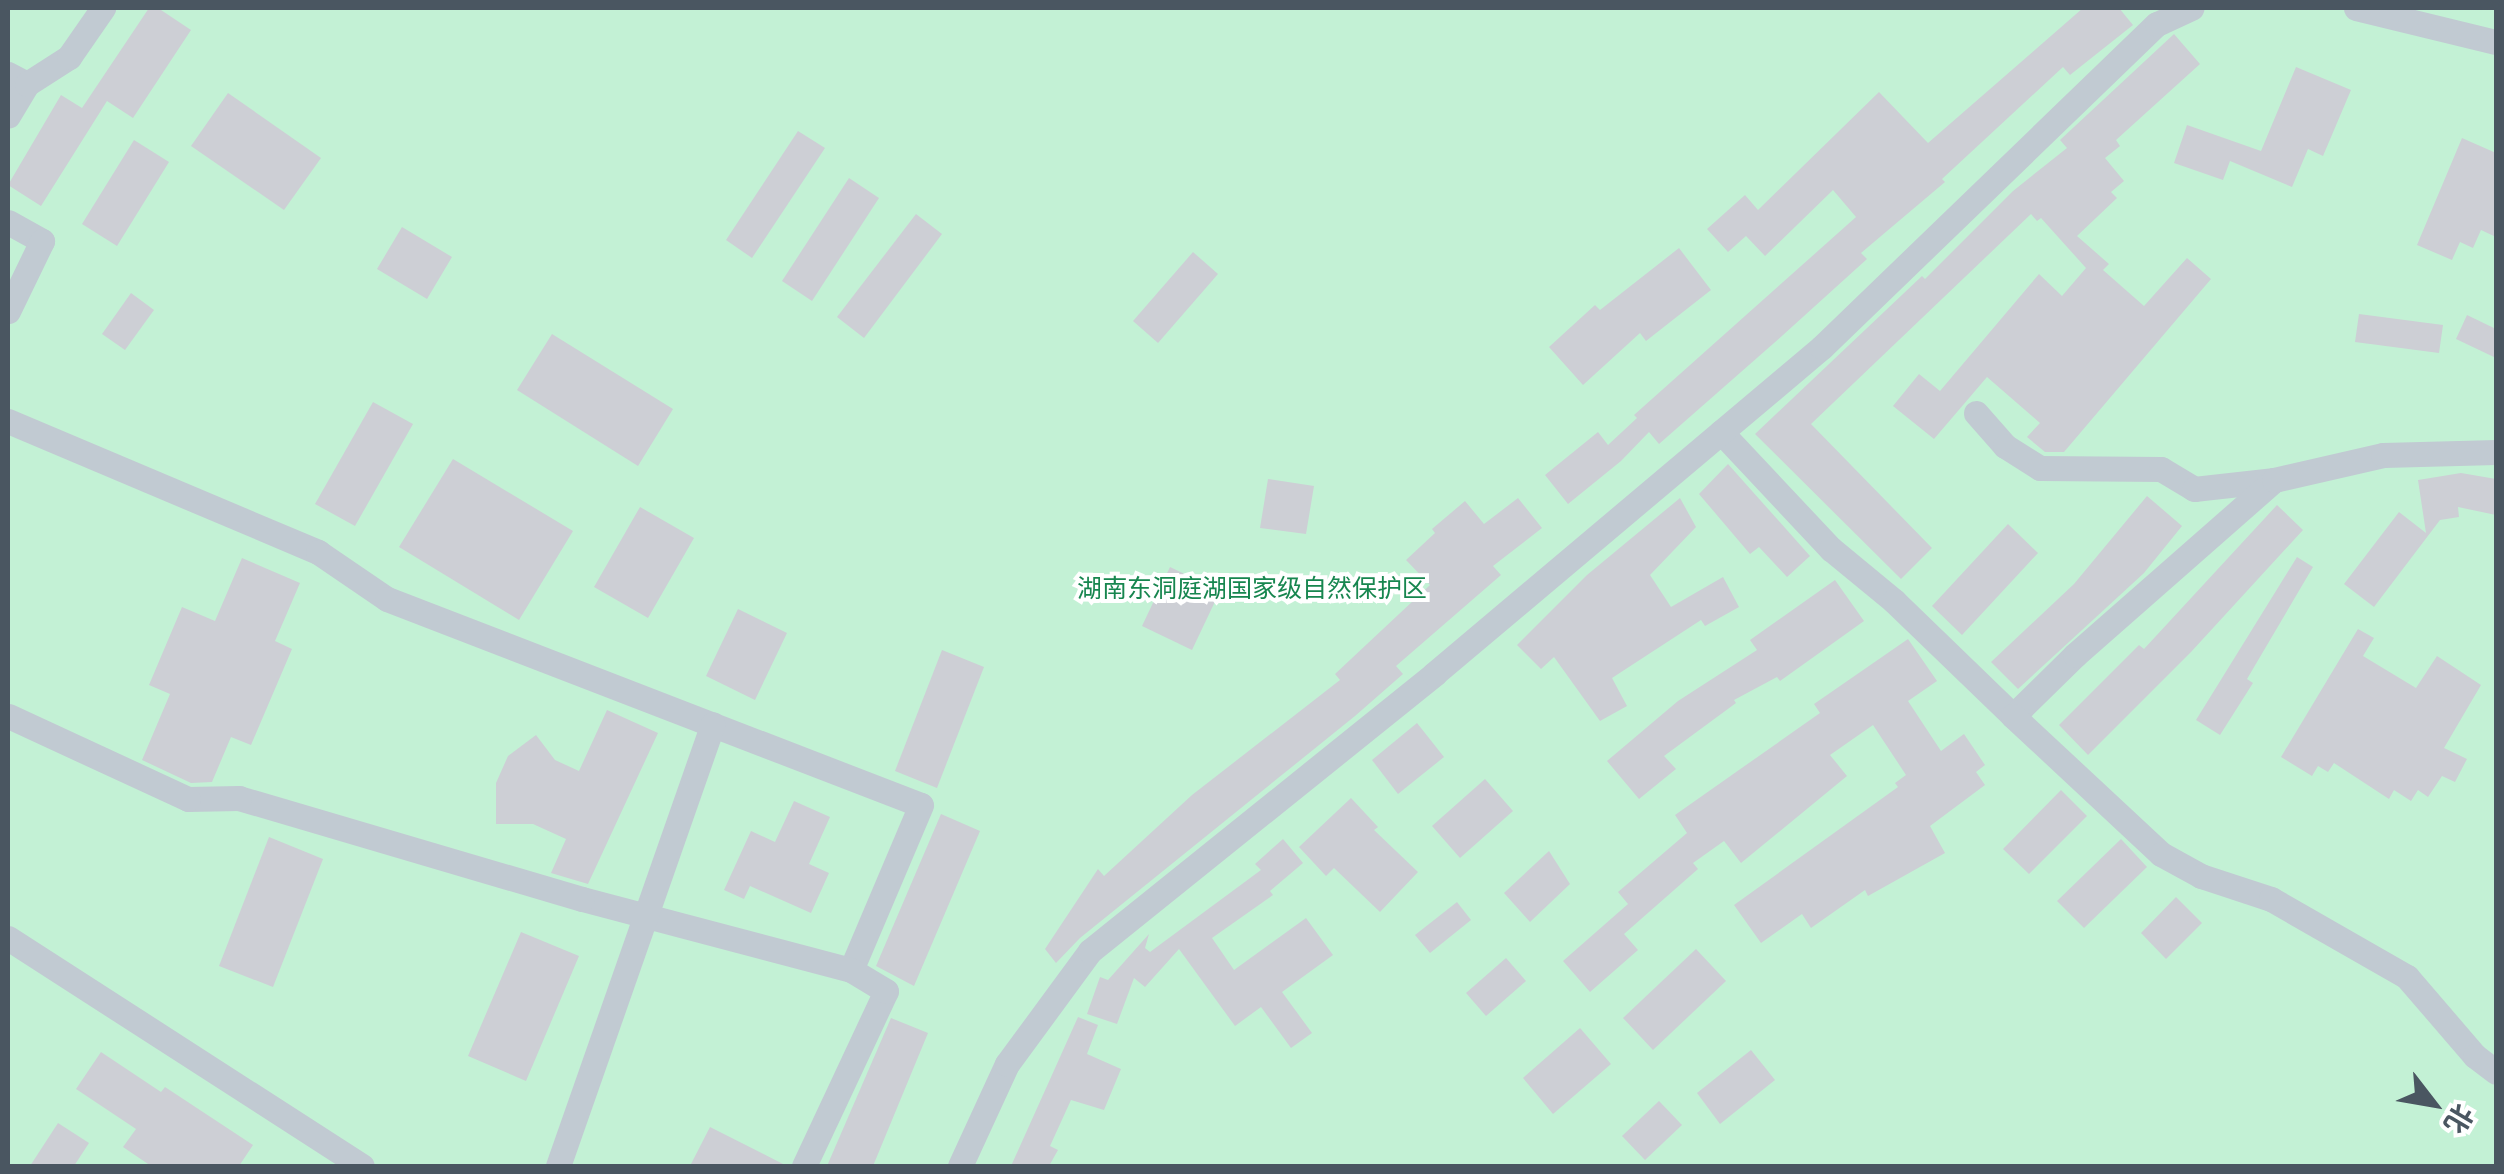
<!DOCTYPE html>
<html>
<head>
<meta charset="utf-8">
<style>
  body { margin:0 }
  #map { position:relative; width:2504px; height:1174px; overflow:hidden; background:#f5f3f3; font-family:"Noto Sans","Noto Sans SC",sans-serif }
  div>[style] { position:absolute }
  .green>* { inset:0; background:#c3f1d5 }
  .building>* { inset:0; background:#cdcfd5 }
  .street>* { height:25px; margin:-12.5px; padding:0 12.5px; transform-origin:12.5px; border-radius:12.5px; background:#c1cad2 }
  span { translate:-50% -50%; white-space:nowrap; text-align:center; line-height:1.15; -webkit-text-stroke:8px #fff; paint-order:stroke }
  .park-label { font-size:25px; color:#17864f }
  .frame { position:absolute; inset:0; border:10px solid #4a5661; pointer-events:none }
  .north { position:absolute; left:2384px; top:1054px; width:100px; height:100px; -webkit-text-stroke:8px #fff; paint-order:stroke; rotate:121deg; font-size:28px; font-weight:700; line-height:40px; text-align:center; color:#4a5661 }
  .north::after { content:''; display:block; margin:auto; width:35px; height:45px; background:#4a5661; clip-path:polygon(50% 0,100% 100%,50% 72%,0 100%) }
</style>
</head>
<body>
<div id="map">
  <div class="green">
    <div style="clip-path:polygon(8px 8px,2496px 8px,2496px 1166px,8px 1166px)"></div>
  </div>
  <div class="building">
    <div style="clip-path:polygon(149px 8px,158px 8px,191px 30px,133px 118px,107px 101px,41px 206px,8px 185px,61px 95px,82px 108px)"></div>
    <div style="clip-path:polygon(2083px 8px,2119px 8px,2133px 25px,2070px 75px,2063px 67px,1942px 179px,1945px 182px,1861px 253px,1867px 259px,1783px 335px,1659px 444px,1649px 432px,1621px 461px,1568px 504px,1545px 475px,1598px 432px,1608px 445px,1637px 418px,1634px 415px,1856px 217px,1833px 190px,1765px 256px,1746px 236px,1728px 252px,1707px 229px,1745px 195px,1758px 210px,1879px 92px,1928px 143px)"></div>
    <div style="clip-path:polygon(2174px 34px,2200px 64px,2116px 140px,2120px 146px,2105px 158px,2124px 181px,2111px 192px,2117px 198px,2077px 236px,2109px 264px,2103px 270px,2144px 306px,2187px 258px,2211px 279px,2064px 452px,2045px 452px,2027px 437px,2040px 423px,1987px 377px,1934px 439px,1893px 406px,1919px 374px,1940px 391px,2039px 274px,2062px 296px,2086px 268px,2041px 218px,2037px 221px,2031px 214px,1811px 424px,1932px 548px,1901px 579px,1755px 434px,1922px 276px,1925px 279px,2013px 191px,2067px 148px,2060px 140px)"></div>
    <div style="clip-path:polygon(2296px 67px,2351px 90px,2323px 156px,2308px 149px,2292px 187px,2230px 161px,2223px 180px,2174px 163px,2187px 125px,2261px 151px)"></div>
    <div style="clip-path:polygon(228px 93px,321px 158px,284px 210px,191px 146px)"></div>
    <div style="clip-path:polygon(798px 131px,825px 148px,752px 258px,726px 240px)"></div>
    <div style="clip-path:polygon(2462px 138px,2496px 153px,2496px 237px,2481px 230px,2473px 248px,2460px 242px,2452px 260px,2417px 245px)"></div>
    <div style="clip-path:polygon(134px 140px,169px 162px,117px 246px,82px 224px)"></div>
    <div style="clip-path:polygon(849px 178px,879px 198px,812px 301px,782px 281px)"></div>
    <div style="clip-path:polygon(916px 214px,942px 234px,864px 338px,837px 317px)"></div>
    <div style="clip-path:polygon(402px 227px,452px 257px,427px 299px,377px 269px)"></div>
    <div style="clip-path:polygon(1679px 248px,1711px 290px,1646px 341px,1640px 333px,1583px 385px,1549px 347px,1595px 305px,1600px 310px)"></div>
    <div style="clip-path:polygon(1193px 252px,1218px 274px,1158px 343px,1133px 321px)"></div>
    <div style="clip-path:polygon(131px 293px,154px 310px,125px 350px,102px 334px)"></div>
    <div style="clip-path:polygon(2359px 314px,2443px 325px,2439px 353px,2355px 342px)"></div>
    <div style="clip-path:polygon(2467px 315px,2496px 329px,2496px 358px,2456px 339px)"></div>
    <div style="clip-path:polygon(552px 334px,673px 409px,638px 466px,517px 390px)"></div>
    <div style="clip-path:polygon(373px 402px,413px 424px,355px 526px,315px 504px)"></div>
    <div style="clip-path:polygon(453px 459px,573px 531px,519px 620px,399px 547px)"></div>
    <div style="clip-path:polygon(1728px 464px,1810px 556px,1787px 577px,1759px 547px,1750px 554px,1699px 494px)"></div>
    <div style="clip-path:polygon(2461px 473px,2496px 479px,2496px 515px,2458px 507px,2459px 517px,2440px 520px,2374px 607px,2344px 584px,2399px 512px,2426px 533px,2418px 480px)"></div>
    <div style="clip-path:polygon(1268px 479px,1314px 486px,1306px 534px,1260px 528px)"></div>
    <div style="clip-path:polygon(2147px 496px,2182px 526px,2144px 573px,2018px 689px,1991px 662px,2074px 584px)"></div>
    <div style="clip-path:polygon(1518px 498px,1542px 528px,1493px 566px,1501px 575px,1396px 666px,1403px 674px,1355px 716px,1080px 938px,1056px 963px,1045px 949px,1098px 869px,1104px 876px,1192px 795px,1340px 680px,1335px 674px,1430px 585px,1406px 560px,1435px 533px,1432px 529px,1465px 501px,1484px 524px)"></div>
    <div style="clip-path:polygon(1680px 498px,1696px 527px,1650px 575px,1671px 607px,1723px 577px,1739px 607px,1705px 626px,1701px 620px,1612px 678px,1627px 706px,1600px 721px,1554px 657px,1541px 669px,1517px 645px,1587px 575px)"></div>
    <div style="clip-path:polygon(2277px 505px,2303px 530px,2191px 652px,2088px 755px,2059px 725px,2139px 645px,2144px 649px)"></div>
    <div style="clip-path:polygon(640px 507px,694px 538px,648px 618px,594px 587px)"></div>
    <div style="clip-path:polygon(2008px 524px,2038px 553px,1962px 635px,1932px 606px)"></div>
    <div style="clip-path:polygon(2297px 557px,2313px 567px,2247px 679px,2253px 683px,2220px 735px,2196px 720px)"></div>
    <div style="clip-path:polygon(242px 558px,300px 583px,275px 641px,292px 649px,251px 745px,231px 737px,212px 782px,191px 783px,142px 760px,170px 694px,149px 685px,182px 607px,215px 621px)"></div>
    <div style="clip-path:polygon(1170px 567px,1220px 591px,1192px 650px,1142px 626px)"></div>
    <div style="clip-path:polygon(1835px 580px,1864px 621px,1780px 681px,1777px 677px,1734px 700px,1736px 703px,1664px 756px,1676px 769px,1639px 799px,1607px 761px,1678px 701px,1757px 650px,1750px 640px)"></div>
    <div style="clip-path:polygon(738px 609px,787px 633px,755px 700px,706px 676px)"></div>
    <div style="clip-path:polygon(2358px 629px,2374px 638px,2363px 656px,2416px 688px,2437px 656px,2481px 685px,2444px 748px,2467px 759px,2455px 782px,2442px 776px,2428px 797px,2418px 790px,2411px 801px,2394px 790px,2389px 799px,2334px 763px,2328px 772px,2318px 766px,2312px 776px,2281px 757px)"></div>
    <div style="clip-path:polygon(1908px 639px,1937px 681px,1908px 701px,1941px 751px,1964px 734px,1985px 765px,1976px 772px,1985px 785px,1930px 826px,1945px 853px,1868px 896px,1865px 890px,1811px 928px,1802px 914px,1761px 943px,1734px 905px,1898px 787px,1895px 783px,1906px 775px,1873px 725px,1830px 755px,1847px 776px,1741px 863px,1724px 841px,1693px 863px,1698px 869px,1624px 934px,1638px 950px,1590px 992px,1563px 961px,1628px 904px,1618px 892px,1687px 833px,1675px 815px,1820px 713px,1814px 704px)"></div>
    <div style="clip-path:polygon(942px 650px,984px 667px,937px 788px,895px 771px)"></div>
    <div style="clip-path:polygon(607px 710px,658px 733px,588px 884px,551px 873px,566px 839px,533px 824px,496px 824px,496px 783px,508px 756px,536px 735px,555px 760px,579px 771px)"></div>
    <div style="clip-path:polygon(1417px 723px,1444px 757px,1398px 794px,1372px 760px)"></div>
    <div style="clip-path:polygon(1485px 779px,1513px 811px,1460px 858px,1432px 826px)"></div>
    <div style="clip-path:polygon(2061px 790px,2087px 816px,2029px 874px,2003px 849px)"></div>
    <div style="clip-path:polygon(1351px 798px,1378px 827px,1374px 830px,1418px 872px,1380px 912px,1334px 868px,1326px 876px,1299px 847px)"></div>
    <div style="clip-path:polygon(794px 801px,830px 817px,809px 864px,829px 873px,811px 913px,750px 886px,744px 899px,724px 890px,751px 831px,775px 842px)"></div>
    <div style="clip-path:polygon(941px 814px,980px 831px,914px 986px,876px 966px)"></div>
    <div style="clip-path:polygon(269px 837px,323px 859px,273px 987px,219px 966px)"></div>
    <div style="clip-path:polygon(1283px 839px,1303px 863px,1270px 891px,1273px 895px,1212px 938px,1234px 970px,1306px 918px,1333px 955px,1282px 992px,1312px 1033px,1291px 1048px,1261px 1007px,1235px 1026px,1179px 949px,1145px 987px,1134px 978px,1117px 1024px,1087px 1014px,1100px 977px,1108px 980px,1149px 934px,1145px 948px,1150px 952px,1261px 870px,1255px 864px)"></div>
    <div style="clip-path:polygon(2121px 839px,2147px 867px,2084px 928px,2057px 901px)"></div>
    <div style="clip-path:polygon(1549px 851px,1570px 884px,1530px 922px,1504px 893px)"></div>
    <div style="clip-path:polygon(2176px 897px,2202px 923px,2166px 959px,2141px 933px)"></div>
    <div style="clip-path:polygon(1457px 902px,1471px 920px,1430px 953px,1415px 935px)"></div>
    <div style="clip-path:polygon(521px 932px,579px 956px,526px 1081px,468px 1056px)"></div>
    <div style="clip-path:polygon(1696px 949px,1726px 981px,1653px 1050px,1623px 1018px)"></div>
    <div style="clip-path:polygon(1506px 958px,1526px 981px,1486px 1016px,1466px 993px)"></div>
    <div style="clip-path:polygon(1078px 1017px,1098px 1025px,1087px 1054px,1121px 1069px,1104px 1110px,1071px 1100px,1050px 1146px,1058px 1150px,1049px 1166px,1011px 1166px)"></div>
    <div style="clip-path:polygon(891px 1018px,928px 1033px,873px 1166px,827px 1166px)"></div>
    <div style="clip-path:polygon(1580px 1028px,1611px 1064px,1553px 1114px,1523px 1078px)"></div>
    <div style="clip-path:polygon(1751px 1050px,1775px 1080px,1720px 1124px,1697px 1093px)"></div>
    <div style="clip-path:polygon(101px 1052px,161px 1092px,165px 1087px,253px 1145px,239px 1166px,151px 1166px,123px 1147px,136px 1129px,76px 1089px)"></div>
    <div style="clip-path:polygon(1659px 1101px,1682px 1125px,1645px 1160px,1622px 1136px)"></div>
    <div style="clip-path:polygon(58px 1123px,89px 1143px,74px 1166px,30px 1166px)"></div>
    <div style="clip-path:polygon(710px 1127px,787px 1166px,690px 1166px)"></div>
  </div>
  <div class="street">
    <div style="left:2356px;top:8px;width:144px;rotate:13.7deg"></div>
    <div style="left:8px;top:74px;width:21px;rotate:28deg"></div>
    <div style="left:27px;top:84px;width:37px;rotate:121deg"></div>
    <div style="left:27px;top:84px;width:50px;rotate:-32.7deg"></div>
    <div style="left:69px;top:57px;width:60px;rotate:-55.2deg"></div>
    <div style="left:8px;top:222px;width:39px;rotate:29deg"></div>
    <div style="left:42px;top:241px;width:78px;rotate:115.9deg"></div>
    <div style="left:1976px;top:413px;width:44px;rotate:48.7deg"></div>
    <div style="left:2005px;top:446px;width:41px;rotate:32.2deg"></div>
    <div style="left:2040px;top:468px;width:121px;rotate:0.5deg"></div>
    <div style="left:2161px;top:469px;width:39px;rotate:31deg"></div>
    <div style="left:2194px;top:489px;width:81px;rotate:-6.4deg"></div>
    <div style="left:8px;top:421px;width:337px;rotate:22.9deg"></div>
    <div style="left:318px;top:552px;width:83px;rotate:34.3deg"></div>
    <div style="left:387px;top:599px;width:572px;rotate:21.1deg"></div>
    <div style="left:921px;top:805px;width:179px;rotate:113deg"></div>
    <div style="left:851px;top:970px;width:278px;rotate:-165.2deg"></div>
    <div style="left:582px;top:899px;width:358px;rotate:-163.6deg"></div>
    <div style="left:239px;top:798px;width:51px;rotate:178.9deg"></div>
    <div style="left:188px;top:799px;width:198px;rotate:-155.2deg"></div>
    <div style="left:1721px;top:432px;width:161px;rotate:46.8deg"></div>
    <div style="left:1831px;top:549px;width:82px;rotate:39.5deg"></div>
    <div style="left:1894px;top:601px;width:165px;rotate:44deg"></div>
    <div style="left:2013px;top:716px;width:87px;rotate:-44.5deg"></div>
    <div style="left:2075px;top:655px;width:265px;rotate:-41.3deg"></div>
    <div style="left:2274px;top:480px;width:112px;rotate:-12.9deg"></div>
    <div style="left:2383px;top:455px;width:113px;rotate:-1.5deg"></div>
    <div style="left:2013px;top:716px;width:202px;rotate:43deg"></div>
    <div style="left:2161px;top:854px;width:46px;rotate:28.8deg"></div>
    <div style="left:2201px;top:876px;width:74px;rotate:18.2deg"></div>
    <div style="left:2271px;top:899px;width:157px;rotate:29.8deg"></div>
    <div style="left:2407px;top:977px;width:104px;rotate:49.3deg"></div>
    <div style="left:2475px;top:1056px;width:26px;rotate:37deg"></div>
    <div style="left:8px;top:938px;width:421px;rotate:32.8deg"></div>
    <div style="left:558px;top:1166px;width:468px;rotate:-70.7deg"></div>
    <div style="left:804px;top:1166px;width:193px;rotate:-64.9deg"></div>
    <div style="left:886px;top:991px;width:41px;rotate:-149deg"></div>
    <div style="left:960px;top:1166px;width:112px;rotate:-65.3deg"></div>
    <div style="left:1007px;top:1064px;width:140px;rotate:-53.7deg"></div>
    <div style="left:1090px;top:951px;width:442px;rotate:-38.8deg"></div>
    <div style="left:1434px;top:674px;width:507px;rotate:-40.12deg"></div>
    <div style="left:1822px;top:347px;width:465px;rotate:-44deg"></div>
    <div style="left:2157px;top:24px;width:38px;rotate:-25deg"></div>
  </div>
  <div class="park-label">
    <span style="left:1252px;top:587px">湖南东洞庭湖国家级自然保护区</span>
  </div>
  <div class="frame"></div>
  <div class="north">北</div>
</div>
</body>
</html>
